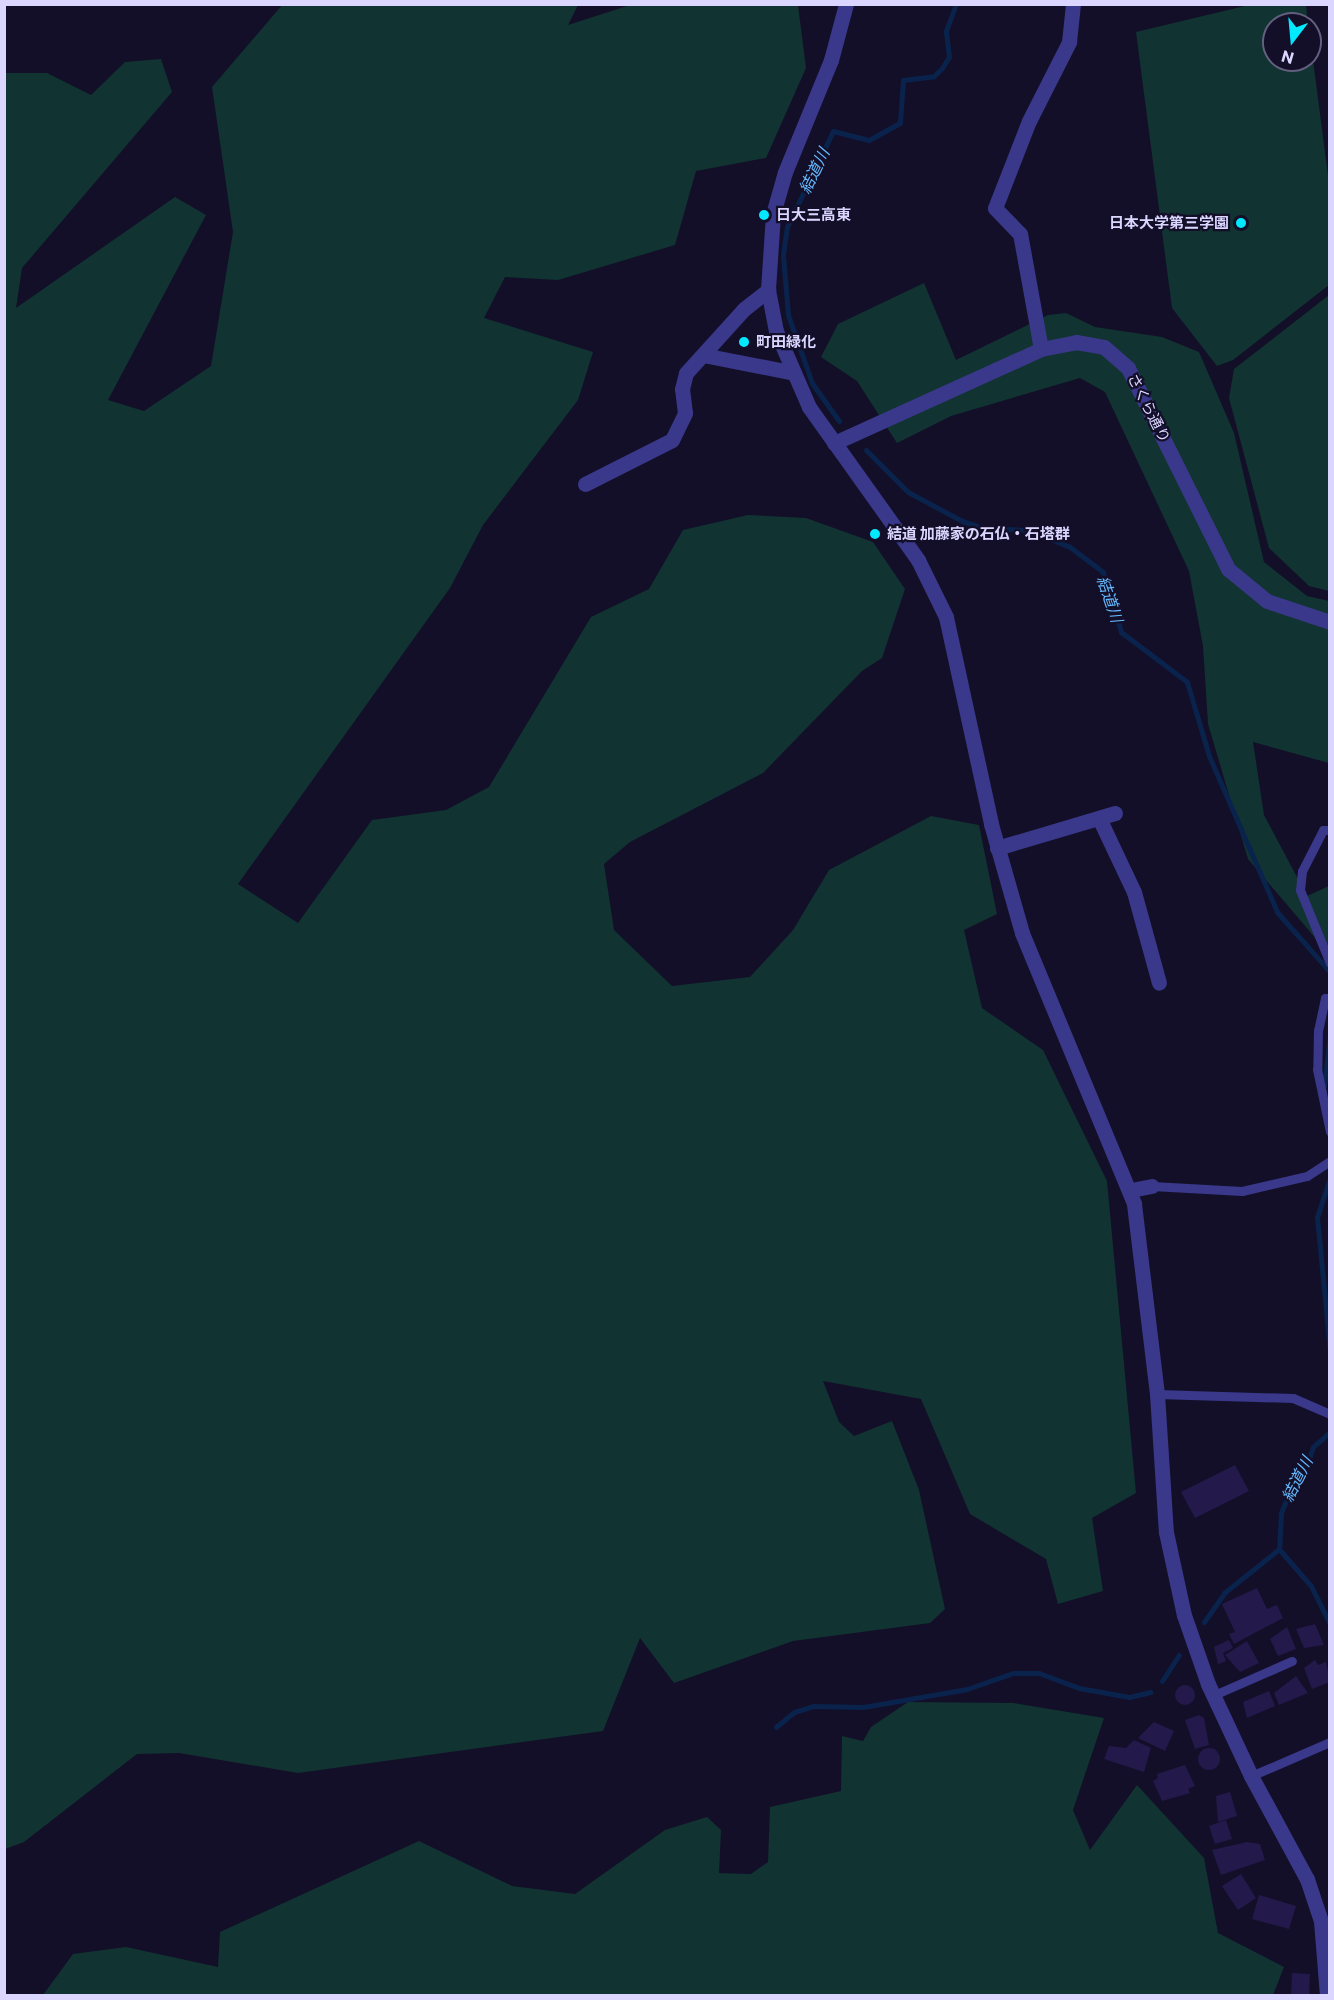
<!DOCTYPE html>
<html>
<head>
<meta charset="utf-8">
<style>
  body { margin:0 }
  #map { position:relative; width:1334px; height:2000px; overflow:hidden; background:#130f29; font-family:Commissioner,"Noto Sans JP",sans-serif }
  div>[style] { position:absolute }
  .green>* { inset:0; background:#113331 }
  .stream>* { height:5px; margin:-2.5px; padding:0 2.5px; transform-origin:2.5px; border-radius:2.5px; background:#0a234c }
  .building>* { inset:0; background:#231a4b }
  .round { border-radius:50% }
  .service>* { height:9px; margin:-4.5px; padding:0 4.5px; transform-origin:4.5px; border-radius:4.5px; background:#3a388a }
  .minor>* { height:15px; margin:-7.5px; padding:0 7.5px; transform-origin:7.5px; border-radius:7.5px; background:#3a388a }
  .tertiary>* { height:15px; margin:-7.5px; padding:0 7.5px; transform-origin:7.5px; border-radius:7.5px; background:#3a388a }
  .dots>* { width:16px; height:16px; translate:-50% -50%; box-sizing:border-box; border:3px solid #130f29; border-radius:50% }
  span { translate:-50% -50%; white-space:nowrap; text-align:center; line-height:1.15; -webkit-text-stroke:4.5px #130f29; paint-order:stroke }
  .poi-label { font-size:15px; color:#dad6ff; font-weight:700 }
  .left { translate:0 -50%; text-align:left }
  .right { translate:-100% -50%; text-align:right }
  .street-label { font-size:15px; color:#dad6ff }
  .water-label { font-size:16px; color:#64b9ff; font-style:italic }
  .frame { position:absolute; inset:0; border:6px solid #dad6ff; pointer-events:none }
  .north { position:absolute; left:1262px; top:12px; width:60px; height:60px; box-sizing:border-box; background:#130f29; border:2px solid #635f7f; border-radius:50%; rotate:196deg; font-size:16px; font-weight:700; line-height:24px; text-align:center; color:#dad6ff }
  .north::after { content:''; display:block; margin:auto; width:21px; height:27px; background:#02e9ff; clip-path:polygon(50% 0,100% 100%,50% 72%,0 100%) }
</style>
</head>
<body>
<div id="map">
  <div class="green">
    <div style="clip-path:polygon(283px 4px,578px 5px,568px 25px,630px 5px,798px 5px,806px 68px,766px 158px,696px 171px,675px 245px,558px 280px,505px 277px,484px 318px,593px 352px,578px 400px,483px 525px,450px 588px,238px 884px,298px 923px,372px 820px,446px 810px,489px 787px,591px 617px,649px 589px,683px 530px,748px 515px,806px 518px,873px 542px,905px 589px,882px 658px,862px 671px,763px 773px,630px 842px,604px 864px,614px 930px,672px 986px,750px 977px,793px 930px,829px 870px,931px 816px,979px 825px,997px 914px,964px 930px,982px 1008px,1043px 1050px,1107px 1181px,1136px 1493px,1092px 1518px,1103px 1591px,1058px 1604px,1046px 1559px,970px 1514px,921px 1399px,823px 1381px,839px 1422px,854px 1436px,892px 1421px,919px 1490px,945px 1609px,930px 1623px,793px 1641px,674px 1683px,640px 1638px,603px 1731px,298px 1773px,179px 1753px,137px 1754px,24px 1842px,5px 1849px,5px 73px,47px 73px,91px 95px,125px 62px,161px 59px,172px 92px,22px 268px,16px 308px,175px 197px,206px 215px,108px 400px,144px 411px,211px 366px,233px 232px,212px 87px)"></div>
    <div style="clip-path:polygon(1249px 5px,1306px 5px,1308px 24px,1274px 24px,1274px 60px,1310px 60px,1310px 37px,1329px 183px,1329px 285px,1233px 360px,1217px 366px,1172px 308px,1136px 32px)"></div>
    <div style="clip-path:polygon(924px 283px,956px 360px,1048px 315px,1066px 313px,1095px 327px,1162px 337px,1199px 352px,1234px 433px,1264px 562px,1307px 596px,1329px 601px,1329px 763px,1253px 742px,1264px 815px,1307px 896px,1329px 886px,1329px 954px,1248px 859px,1208px 724px,1203px 646px,1189px 571px,1105px 392px,1080px 378px,951px 416px,897px 443px,857px 381px,821px 357px,838px 324px)"></div>
    <div style="clip-path:polygon(1329px 295px,1329px 591px,1309px 586px,1269px 548px,1229px 398px,1234px 369px)"></div>
    <div style="clip-path:polygon(908px 1702px,1013px 1703px,1104px 1718px,1073px 1810px,1090px 1850px,1137px 1785px,1204px 1858px,1218px 1933px,1284px 1967px,1273px 1995px,43px 1995px,73px 1954px,126px 1947px,218px 1967px,220px 1932px,419px 1841px,512px 1886px,575px 1894px,665px 1830px,707px 1817px,721px 1830px,719px 1873px,751px 1874px,768px 1862px,770px 1807px,841px 1791px,842px 1736px,863px 1741px,871px 1727px)"></div>
  </div>
  <div class="stream">
    <div style="left:839px;top:421px;width:47px;rotate:-125.4deg"></div>
    <div style="left:812px;top:383px;width:72px;rotate:-109.4deg"></div>
    <div style="left:788px;top:315px;width:60px;rotate:-94.8deg"></div>
    <div style="left:783px;top:255px;width:28px;rotate:-82deg"></div>
    <div style="left:787px;top:227px;width:106px;rotate:-64.4deg"></div>
    <div style="left:833px;top:131px;width:37px;rotate:14deg"></div>
    <div style="left:869px;top:140px;width:35px;rotate:-29deg"></div>
    <div style="left:900px;top:123px;width:43px;rotate:-86deg"></div>
    <div style="left:903px;top:80px;width:31px;rotate:-7deg"></div>
    <div style="left:934px;top:76px;width:11px;rotate:-45deg"></div>
    <div style="left:942px;top:68px;width:13px;rotate:-58deg"></div>
    <div style="left:949px;top:57px;width:26px;rotate:-97deg"></div>
    <div style="left:946px;top:31px;width:29px;rotate:-70deg"></div>
    <div style="left:866px;top:450px;width:59px;rotate:45deg"></div>
    <div style="left:908px;top:492px;width:61px;rotate:28.2deg"></div>
    <div style="left:962px;top:521px;width:22px;rotate:18deg"></div>
    <div style="left:983px;top:528px;width:46px;rotate:2.5deg"></div>
    <div style="left:1029px;top:530px;width:44px;rotate:22.5deg"></div>
    <div style="left:1070px;top:547px;width:41px;rotate:37.1deg"></div>
    <div style="left:1103px;top:572px;width:63px;rotate:73.3deg"></div>
    <div style="left:1121px;top:632px;width:83px;rotate:37.1deg"></div>
    <div style="left:1187px;top:682px;width:77px;rotate:73.4deg"></div>
    <div style="left:1209px;top:756px;width:170px;rotate:66.4deg"></div>
    <div style="left:1277px;top:912px;width:80px;rotate:48.5deg"></div>
    <div style="left:1324px;top:1086px;width:51px;rotate:-83.3deg"></div>
    <div style="left:1330px;top:1178px;width:41px;rotate:108.4deg"></div>
    <div style="left:1317px;top:1217px;width:137px;rotate:84.5deg"></div>
    <div style="left:1330px;top:1432px;width:23px;rotate:139deg"></div>
    <div style="left:1313px;top:1447px;width:24px;rotate:109deg"></div>
    <div style="left:1305px;top:1470px;width:24px;rotate:126deg"></div>
    <div style="left:1291px;top:1489px;width:26px;rotate:113deg"></div>
    <div style="left:1281px;top:1513px;width:36px;rotate:93deg"></div>
    <div style="left:1279px;top:1549px;width:49px;rotate:49.1deg"></div>
    <div style="left:1311px;top:1586px;width:42px;rotate:63.4deg"></div>
    <div style="left:1204px;top:1622px;width:35px;rotate:-55deg"></div>
    <div style="left:1224px;top:1593px;width:70px;rotate:-38.7deg"></div>
    <div style="left:1162px;top:1681px;width:31px;rotate:-57deg"></div>
    <div style="left:776px;top:1727px;width:23px;rotate:-40deg"></div>
    <div style="left:794px;top:1712px;width:21px;rotate:-17deg"></div>
    <div style="left:814px;top:1706px;width:49px;rotate:1.2deg"></div>
    <div style="left:863px;top:1707px;width:106px;rotate:-9.8deg"></div>
    <div style="left:967px;top:1689px;width:49px;rotate:-19.2deg"></div>
    <div style="left:1013px;top:1673px;width:26px"></div>
    <div style="left:1039px;top:1673px;width:43px;rotate:20.6deg"></div>
    <div style="left:1079px;top:1688px;width:51px;rotate:10.2deg"></div>
    <div style="left:1129px;top:1697px;width:22px;rotate:-13deg"></div>
  </div>
  <div class="building">
    <div style="clip-path:polygon(1235px 1465px,1249px 1491px,1195px 1518px,1181px 1492px)"></div>
    <div style="clip-path:polygon(1257px 1588px,1267px 1609px,1277px 1605px,1283px 1618px,1234px 1644px,1229px 1634px,1235px 1632px,1222px 1604px)"></div>
    <div style="clip-path:polygon(1315px 1624px,1324px 1645px,1304px 1648px,1296px 1629px)"></div>
    <div style="clip-path:polygon(1287px 1627px,1296px 1649px,1278px 1656px,1270px 1639px)"></div>
    <div style="clip-path:polygon(1229px 1640px,1233px 1648px,1223px 1653px,1226px 1661px,1218px 1664px,1214px 1647px)"></div>
    <div style="clip-path:polygon(1247px 1641px,1259px 1663px,1240px 1672px,1225px 1655px)"></div>
    <div style="clip-path:polygon(1315px 1660px,1318px 1665px,1326px 1662px,1330px 1682px,1312px 1689px,1304px 1668px)"></div>
    <div style="clip-path:polygon(1296px 1676px,1308px 1693px,1279px 1705px,1274px 1693px)"></div>
    <div class="round" style="left:1175px;top:1685px;width:20px;height:20px"></div>
    <div style="clip-path:polygon(1269px 1691px,1275px 1706px,1247px 1718px,1243px 1702px)"></div>
    <div style="clip-path:polygon(1199px 1715px,1204px 1718px,1209px 1745px,1195px 1749px,1185px 1720px)"></div>
    <div style="clip-path:polygon(1154px 1722px,1174px 1731px,1165px 1751px,1138px 1738px)"></div>
    <div style="clip-path:polygon(1134px 1740px,1151px 1748px,1144px 1772px,1104px 1759px,1109px 1746px,1126px 1748px)"></div>
    <div class="round" style="left:1198px;top:1748px;width:22px;height:22px"></div>
    <div style="clip-path:polygon(1185px 1765px,1195px 1786px,1188px 1789px,1190px 1793px,1162px 1801px,1153px 1781px,1158px 1778px,1157px 1774px)"></div>
    <div style="clip-path:polygon(1230px 1792px,1237px 1816px,1218px 1822px,1216px 1796px)"></div>
    <div style="clip-path:polygon(1226px 1820px,1232px 1839px,1215px 1844px,1209px 1826px)"></div>
    <div style="clip-path:polygon(1247px 1842px,1260px 1844px,1265px 1860px,1221px 1875px,1212px 1850px)"></div>
    <div style="clip-path:polygon(1241px 1874px,1256px 1898px,1238px 1910px,1222px 1886px)"></div>
    <div style="clip-path:polygon(1259px 1895px,1296px 1906px,1289px 1929px,1252px 1919px)"></div>
    <div style="clip-path:polygon(1292px 1973px,1310px 1974px,1309px 1996px,1291px 1996px)"></div>
  </div>
  <div class="service">
    <div style="left:1330px;top:830px;width:7px;rotate:180deg"></div>
    <div style="left:1323px;top:830px;width:46px;rotate:117.1deg"></div>
    <div style="left:1302px;top:871px;width:19px;rotate:96deg"></div>
    <div style="left:1300px;top:890px;width:79px;rotate:67.7deg"></div>
    <div style="left:1330px;top:998px;width:5px;rotate:180deg"></div>
    <div style="left:1325px;top:998px;width:33px;rotate:102deg"></div>
    <div style="left:1318px;top:1030px;width:39px;rotate:91deg"></div>
    <div style="left:1317px;top:1069px;width:64px;rotate:78.3deg"></div>
    <div style="left:1152px;top:1186px;width:90px;rotate:3.2deg"></div>
    <div style="left:1242px;top:1191px;width:67px;rotate:-13deg"></div>
    <div style="left:1307px;top:1176px;width:27px;rotate:-33deg"></div>
    <div style="left:1157px;top:1394px;width:136px;rotate:1.7deg"></div>
    <div style="left:1293px;top:1398px;width:40px;rotate:23.4deg"></div>
    <div style="left:1214px;top:1695px;width:85px;rotate:-23.6deg"></div>
    <div style="left:1251px;top:1776px;width:86px;rotate:-23.3deg"></div>
  </div>
  <div class="minor">
    <div style="left:1041px;top:349px;width:117px;rotate:-100.3deg"></div>
    <div style="left:1020px;top:234px;width:36px;rotate:-134deg"></div>
    <div style="left:995px;top:208px;width:93px;rotate:-68.7deg"></div>
    <div style="left:1029px;top:121px;width:89px;rotate:-63.1deg"></div>
    <div style="left:1069px;top:42px;width:38px;rotate:-84deg"></div>
    <div style="left:703px;top:355px;width:89px;rotate:11.1deg"></div>
    <div style="left:585px;top:484px;width:97px;rotate:-26.8deg"></div>
    <div style="left:672px;top:440px;width:30px;rotate:-64deg"></div>
    <div style="left:685px;top:413px;width:24px;rotate:-97deg"></div>
    <div style="left:682px;top:389px;width:16px;rotate:-76deg"></div>
    <div style="left:686px;top:373px;width:86px;rotate:-47.8deg"></div>
    <div style="left:744px;top:309px;width:31px;rotate:-38deg"></div>
    <div style="left:1099px;top:818px;width:82px;rotate:64.7deg"></div>
    <div style="left:1134px;top:892px;width:94px;rotate:74.6deg"></div>
    <div style="left:997px;top:848px;width:123px;rotate:-16.5deg"></div>
    <div style="left:1131px;top:1190px;width:21px;rotate:-11deg"></div>
  </div>
  <div class="tertiary">
    <div style="left:846px;top:4px;width:58px;rotate:105deg"></div>
    <div style="left:831px;top:60px;width:121px;rotate:112.3deg"></div>
    <div style="left:785px;top:172px;width:44px;rotate:105.9deg"></div>
    <div style="left:773px;top:214px;width:76px;rotate:93.8deg"></div>
    <div style="left:768px;top:290px;width:42px;rotate:79deg"></div>
    <div style="left:776px;top:331px;width:83px;rotate:66.5deg"></div>
    <div style="left:809px;top:407px;width:188px;rotate:54.5deg"></div>
    <div style="left:918px;top:560px;width:64px;rotate:63.8deg"></div>
    <div style="left:946px;top:617px;width:212px;rotate:77.7deg"></div>
    <div style="left:991px;top:824px;width:113px;rotate:74.1deg"></div>
    <div style="left:1022px;top:933px;width:293px;rotate:67.5deg"></div>
    <div style="left:1134px;top:1204px;width:191px;rotate:83.1deg"></div>
    <div style="left:1157px;top:1394px;width:138px;rotate:86.3deg"></div>
    <div style="left:1166px;top:1532px;width:85px;rotate:77.8deg"></div>
    <div style="left:1184px;top:1615px;width:73px;rotate:70.8deg"></div>
    <div style="left:1208px;top:1684px;width:102px;rotate:64.9deg"></div>
    <div style="left:1251px;top:1776px;width:117px;rotate:61.5deg"></div>
    <div style="left:1307px;top:1879px;width:44px;rotate:71.6deg"></div>
    <div style="left:1321px;top:1921px;width:75px;rotate:85.4deg"></div>
    <div style="left:834px;top:443px;width:227px;rotate:-24.4deg"></div>
    <div style="left:1041px;top:349px;width:36px;rotate:-11deg"></div>
    <div style="left:1076px;top:342px;width:28px;rotate:10deg"></div>
    <div style="left:1104px;top:347px;width:32px;rotate:41deg"></div>
    <div style="left:1128px;top:368px;width:225px;rotate:63.5deg"></div>
    <div style="left:1228px;top:569px;width:50px;rotate:39.4deg"></div>
    <div style="left:1267px;top:601px;width:66px;rotate:18.4deg"></div>
  </div>
  <div class="dots">
    <div style="left:764px;top:215px;background:#02e9ff"></div>
    <div style="left:1241px;top:223px;background:#02e9ff"></div>
    <div style="left:744px;top:342px;background:#02e9ff"></div>
    <div style="left:875px;top:534px;background:#02e9ff"></div>
  </div>
  <div class="poi-label">
    <span class="left" style="left:776px;top:215px">日大三高東</span>
    <span class="right" style="left:1229px;top:223px">日本大学第三学園</span>
    <span class="left" style="left:756px;top:342px">町田緑化</span>
    <span class="left" style="left:887px;top:534px">結道 加藤家の石仏・石塔群</span>
  </div>
  <div class="street-label">
    <span style="left:1149px;top:408px;rotate:63deg">さくら通り</span>
  </div>
  <div class="water-label">
    <span style="left:814px;top:171px;rotate:-64deg">結道川</span>
    <span style="left:1110px;top:599px;rotate:71deg">結道川</span>
    <span style="left:1297px;top:1479px;rotate:-63deg">結道川</span>
  </div>
  <div class="frame"></div>
  <div class="north">N</div>
</div>
</body>
</html>
